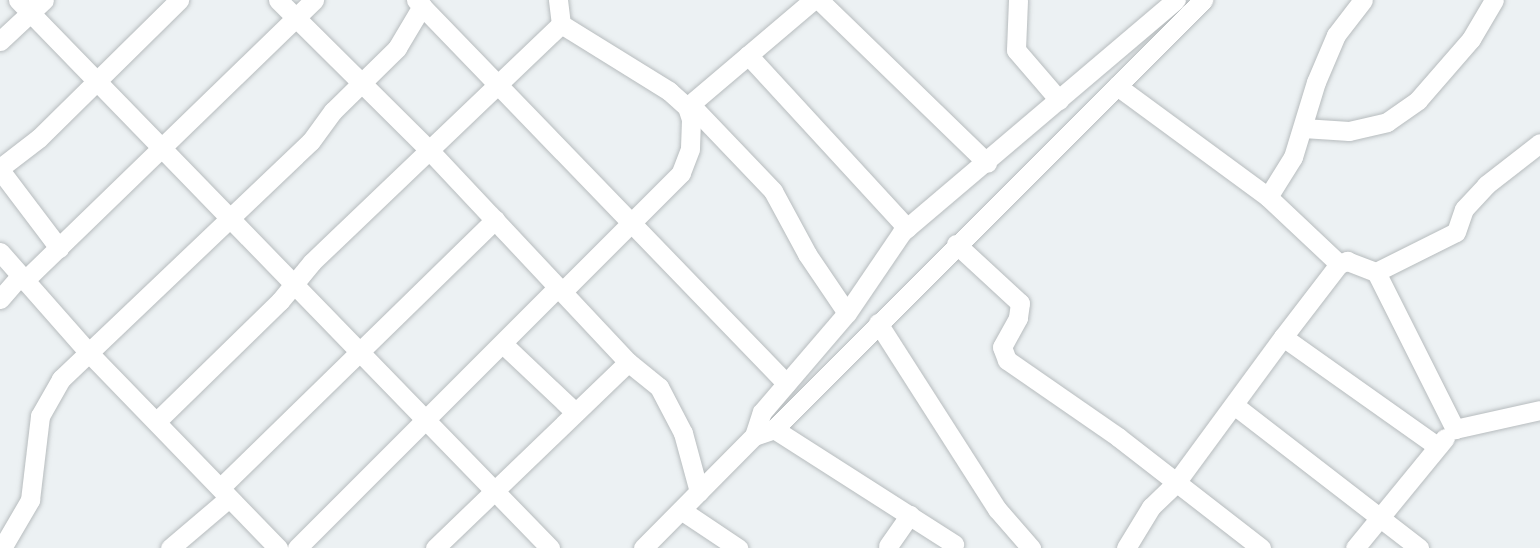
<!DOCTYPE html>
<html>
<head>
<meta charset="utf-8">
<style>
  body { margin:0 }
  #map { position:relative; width:1540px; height:548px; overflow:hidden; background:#ecf1f3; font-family:Inter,sans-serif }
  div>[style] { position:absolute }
  .roads { filter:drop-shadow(0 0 2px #b7bcbe) drop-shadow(0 0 2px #b7bcbe) }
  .minor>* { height:19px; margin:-9.5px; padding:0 9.5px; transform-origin:9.5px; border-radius:9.5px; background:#fff }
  span { translate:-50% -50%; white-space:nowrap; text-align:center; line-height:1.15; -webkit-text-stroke:5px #fff; paint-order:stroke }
</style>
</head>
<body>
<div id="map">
  <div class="roads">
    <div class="minor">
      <div style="left:18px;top:0;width:764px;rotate:45.85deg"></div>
      <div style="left:278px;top:0;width:213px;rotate:44.8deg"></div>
      <div style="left:429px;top:150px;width:291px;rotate:46.8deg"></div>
      <div style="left:628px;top:362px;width:40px;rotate:39deg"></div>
      <div style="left:659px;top:387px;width:52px;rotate:62.4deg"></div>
      <div style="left:683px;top:433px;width:61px;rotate:74.8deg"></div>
      <div style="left:416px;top:0;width:533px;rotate:45.99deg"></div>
      <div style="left:558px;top:0;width:24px;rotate:83deg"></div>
      <div style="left:561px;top:24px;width:127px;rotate:31.8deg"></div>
      <div style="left:669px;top:91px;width:24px;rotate:42deg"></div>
      <div style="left:687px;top:107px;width:13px;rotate:72deg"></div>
      <div style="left:691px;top:119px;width:30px;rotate:92deg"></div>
      <div style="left:690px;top:149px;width:26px;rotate:111deg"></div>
      <div style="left:681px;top:173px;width:168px;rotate:135deg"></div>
      <div style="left:819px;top:0;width:234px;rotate:44.1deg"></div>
      <div style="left:1018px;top:0;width:50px;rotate:92.3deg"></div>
      <div style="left:1016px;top:50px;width:66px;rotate:49.3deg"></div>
      <div style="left:0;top:41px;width:60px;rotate:-43deg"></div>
      <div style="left:748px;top:55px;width:235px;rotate:47.4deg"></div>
      <div style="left:1117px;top:86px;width:187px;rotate:36.3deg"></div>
      <div style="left:1268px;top:197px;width:98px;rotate:43.3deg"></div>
      <div style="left:690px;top:104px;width:120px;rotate:46.3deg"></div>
      <div style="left:773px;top:191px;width:72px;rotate:61.6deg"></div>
      <div style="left:807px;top:254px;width:71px;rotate:55.9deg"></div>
      <div style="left:687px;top:107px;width:165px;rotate:-40.3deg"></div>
      <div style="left:1303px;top:128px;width:46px;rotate:3.7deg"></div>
      <div style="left:1349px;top:131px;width:39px;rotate:-13deg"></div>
      <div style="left:1387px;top:122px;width:38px;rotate:-35deg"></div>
      <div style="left:1418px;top:100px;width:81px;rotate:-49deg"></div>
      <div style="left:1471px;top:39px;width:45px;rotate:-59.5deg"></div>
      <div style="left:0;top:168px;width:49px;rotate:-37.6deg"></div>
      <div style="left:39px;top:138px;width:197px;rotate:-44.6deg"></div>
      <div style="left:0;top:170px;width:98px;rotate:52.9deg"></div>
      <div style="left:1268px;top:197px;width:47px;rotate:-58deg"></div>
      <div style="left:1293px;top:157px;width:78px;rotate:-73deg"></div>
      <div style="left:1316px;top:82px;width:51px;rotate:-66.9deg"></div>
      <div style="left:1336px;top:35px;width:44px;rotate:-52.4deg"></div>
      <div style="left:956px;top:244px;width:87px;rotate:42.7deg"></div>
      <div style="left:1020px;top:303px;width:15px;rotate:98deg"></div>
      <div style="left:1018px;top:318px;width:33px;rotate:119deg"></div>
      <div style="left:1002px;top:347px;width:14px;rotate:69deg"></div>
      <div style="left:1007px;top:360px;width:135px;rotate:34.7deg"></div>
      <div style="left:1118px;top:437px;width:181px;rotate:37.8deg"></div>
      <div style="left:0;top:252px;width:135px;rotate:48.6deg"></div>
      <div style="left:89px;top:353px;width:272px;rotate:45.9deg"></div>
      <div style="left:1376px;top:272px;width:89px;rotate:-26.6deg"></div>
      <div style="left:1456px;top:232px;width:24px;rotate:-71deg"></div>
      <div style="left:1464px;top:209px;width:33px;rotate:-47deg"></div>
      <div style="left:1486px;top:185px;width:68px;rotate:-37.9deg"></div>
      <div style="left:24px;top:281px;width:404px;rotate:-44.1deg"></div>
      <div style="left:0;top:299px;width:30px;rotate:-49deg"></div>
      <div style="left:878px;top:323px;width:221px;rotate:57.4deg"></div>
      <div style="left:997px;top:509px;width:52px;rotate:48.9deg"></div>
      <div style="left:1283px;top:337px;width:189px;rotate:35.3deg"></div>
      <div style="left:503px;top:344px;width:99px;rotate:43.4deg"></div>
      <div style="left:1234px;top:405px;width:234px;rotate:37.7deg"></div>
      <div style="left:158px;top:420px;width:170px;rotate:-44.3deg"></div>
      <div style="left:280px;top:301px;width:50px;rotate:-50.6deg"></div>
      <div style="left:312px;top:262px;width:344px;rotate:-43.7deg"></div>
      <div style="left:774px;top:429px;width:214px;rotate:32.6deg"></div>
      <div style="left:754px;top:436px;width:25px;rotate:-72deg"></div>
      <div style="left:762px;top:412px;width:130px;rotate:-49.4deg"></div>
      <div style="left:847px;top:313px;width:98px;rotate:-55.8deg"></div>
      <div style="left:902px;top:232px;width:359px;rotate:-40.3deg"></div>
      <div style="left:221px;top:487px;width:383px;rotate:-44.3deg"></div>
      <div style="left:681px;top:510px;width:69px;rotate:33.7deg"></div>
      <div style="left:888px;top:546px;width:38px;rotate:-55deg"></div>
      <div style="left:2px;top:548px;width:56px;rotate:-59.7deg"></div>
      <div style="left:30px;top:500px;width:85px;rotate:-83.2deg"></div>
      <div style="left:40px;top:416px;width:43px;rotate:-60.4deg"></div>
      <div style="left:61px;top:379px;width:345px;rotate:-43.6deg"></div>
      <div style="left:311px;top:141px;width:37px;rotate:-54deg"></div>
      <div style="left:333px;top:111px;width:90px;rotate:-44.5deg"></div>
      <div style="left:397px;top:48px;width:49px;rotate:-59.2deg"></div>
      <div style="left:170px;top:548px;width:77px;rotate:-40.3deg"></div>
      <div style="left:297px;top:548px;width:369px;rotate:-45deg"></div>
      <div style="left:435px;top:548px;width:268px;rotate:-43.9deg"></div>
      <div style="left:643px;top:548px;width:158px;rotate:-45.3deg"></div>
      <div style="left:754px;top:436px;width:21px;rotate:-19deg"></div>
      <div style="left:774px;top:429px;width:607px;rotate:-45deg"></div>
      <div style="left:1126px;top:548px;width:48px;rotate:-58.6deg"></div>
      <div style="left:1151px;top:507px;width:33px;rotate:-44deg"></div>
      <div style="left:1175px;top:484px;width:182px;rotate:-53.7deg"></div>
      <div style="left:1283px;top:337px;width:92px;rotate:-52.5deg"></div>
      <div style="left:1339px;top:264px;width:9px;rotate:-21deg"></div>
      <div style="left:1347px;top:261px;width:31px;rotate:21deg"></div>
      <div style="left:1376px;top:272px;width:176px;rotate:63.3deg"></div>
      <div style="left:1455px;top:429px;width:87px;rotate:-12.6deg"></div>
      <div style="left:1355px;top:548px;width:142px;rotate:-50.7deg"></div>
    </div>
  </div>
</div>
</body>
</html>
